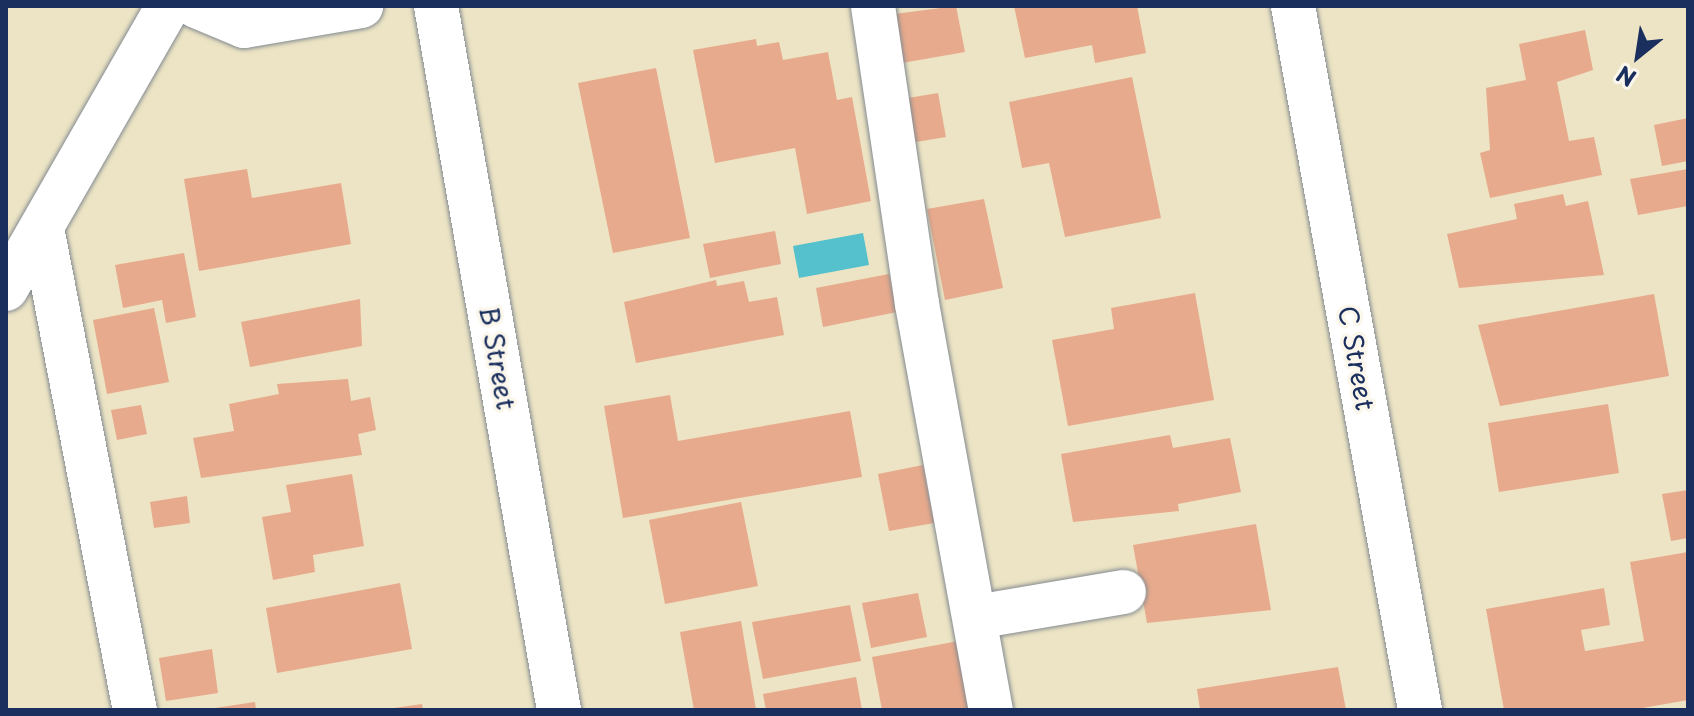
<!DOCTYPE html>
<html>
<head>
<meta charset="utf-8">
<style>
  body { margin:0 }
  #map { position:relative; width:1694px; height:716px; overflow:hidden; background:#ece4c4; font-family:"Playpen Sans",sans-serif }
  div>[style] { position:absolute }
  .water>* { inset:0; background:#54c1cc }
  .building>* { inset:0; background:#e7aa8c }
  .roads { filter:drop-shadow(0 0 2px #848a91) drop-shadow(0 0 2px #848a91) }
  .minor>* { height:44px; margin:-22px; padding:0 22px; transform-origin:22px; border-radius:22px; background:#fff }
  span { translate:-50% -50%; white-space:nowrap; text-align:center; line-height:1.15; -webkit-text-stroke:7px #fbf7ec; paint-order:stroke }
  .street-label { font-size:26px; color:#1b2f5e }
  .frame { position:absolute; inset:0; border:8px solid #1b2f5e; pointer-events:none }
  .north { position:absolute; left:1598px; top:16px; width:80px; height:80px; -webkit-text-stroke:6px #fbf7ec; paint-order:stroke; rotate:210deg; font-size:22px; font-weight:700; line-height:32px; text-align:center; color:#1b2f5e }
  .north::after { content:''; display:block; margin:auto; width:28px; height:36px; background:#1b2f5e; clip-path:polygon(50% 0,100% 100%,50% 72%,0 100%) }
</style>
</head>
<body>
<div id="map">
  <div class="water">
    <div style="clip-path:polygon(863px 233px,869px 265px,799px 278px,793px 246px)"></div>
  </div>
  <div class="building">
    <div style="clip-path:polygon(956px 6px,965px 52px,896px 64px,887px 15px)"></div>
    <div style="clip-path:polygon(1014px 6px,1137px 6px,1146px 53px,1095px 63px,1092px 45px,1025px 58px)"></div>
    <div style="clip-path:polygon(1585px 30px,1593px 70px,1557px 82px,1569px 141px,1594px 137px,1602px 175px,1490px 198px,1480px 153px,1490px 150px,1486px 88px,1526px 80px,1519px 44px)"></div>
    <div style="clip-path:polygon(756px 39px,757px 46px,779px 42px,783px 60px,828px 52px,837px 100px,852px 97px,871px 201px,807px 214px,795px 148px,715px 163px,693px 50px)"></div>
    <div style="clip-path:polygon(656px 68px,690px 238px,613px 253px,578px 83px)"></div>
    <div style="clip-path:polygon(1132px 77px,1161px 218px,1065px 237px,1049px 163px,1022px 168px,1009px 102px)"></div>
    <div style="clip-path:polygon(938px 93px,946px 137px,904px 144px,896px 100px)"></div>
    <div style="clip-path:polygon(1688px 118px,1688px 161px,1662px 166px,1654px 125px)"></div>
    <div style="clip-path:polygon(247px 169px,252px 198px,341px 183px,351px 244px,199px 271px,184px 179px)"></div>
    <div style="clip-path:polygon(1688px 169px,1688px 206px,1638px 215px,1630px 179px)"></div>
    <div style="clip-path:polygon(1563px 194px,1566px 206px,1588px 201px,1604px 275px,1459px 288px,1447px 234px,1517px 219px,1514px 204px)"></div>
    <div style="clip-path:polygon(984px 199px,1003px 288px,945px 300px,927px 209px)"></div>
    <div style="clip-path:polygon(775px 231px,781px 264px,710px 278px,703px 244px)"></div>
    <div style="clip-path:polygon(184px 253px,196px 317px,166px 323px,162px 300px,123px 308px,115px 265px)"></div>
    <div style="clip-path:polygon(889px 274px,897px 312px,823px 327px,816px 288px)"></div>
    <div style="clip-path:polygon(716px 280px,717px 286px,744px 281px,749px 302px,777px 297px,784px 335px,636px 363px,624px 302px)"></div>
    <div style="clip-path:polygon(1195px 293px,1214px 400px,1068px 426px,1052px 340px,1114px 329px,1111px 308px)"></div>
    <div style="clip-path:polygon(1654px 294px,1669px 376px,1500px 406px,1478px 325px)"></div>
    <div style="clip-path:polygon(360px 299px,362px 346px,250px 367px,241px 322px)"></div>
    <div style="clip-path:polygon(154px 308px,169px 382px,107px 394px,93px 320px)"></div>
    <div style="clip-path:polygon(348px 379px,351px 401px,370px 397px,376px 430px,358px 434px,362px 455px,201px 478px,193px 438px,234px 431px,229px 404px,279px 394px,277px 384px)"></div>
    <div style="clip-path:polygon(670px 395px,678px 441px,850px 411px,862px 477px,623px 518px,604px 406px)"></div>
    <div style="clip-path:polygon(1608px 404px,1619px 473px,1499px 492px,1488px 423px)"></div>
    <div style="clip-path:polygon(141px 405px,147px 434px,117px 440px,111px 410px)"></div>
    <div style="clip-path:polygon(1170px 435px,1173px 448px,1230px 438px,1241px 492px,1178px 504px,1179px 511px,1073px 522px,1061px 454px)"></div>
    <div style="clip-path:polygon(923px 465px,934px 523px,889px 531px,878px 474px)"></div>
    <div style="clip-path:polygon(352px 474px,364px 546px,313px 555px,315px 572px,273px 580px,262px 517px,291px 512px,286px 485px)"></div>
    <div style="clip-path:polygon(1688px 490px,1688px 538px,1671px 541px,1662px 494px)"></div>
    <div style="clip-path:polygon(187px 496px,190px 523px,154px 528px,150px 502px)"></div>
    <div style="clip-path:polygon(741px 502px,758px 586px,665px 604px,649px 520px)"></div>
    <div style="clip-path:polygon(1256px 524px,1271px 610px,1147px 623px,1133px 545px)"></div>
    <div style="clip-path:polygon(1688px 552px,1688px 700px,1631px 710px,1504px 710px,1486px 609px,1604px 588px,1610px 625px,1581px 630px,1585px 651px,1644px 641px,1630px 562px)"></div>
    <div style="clip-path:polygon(400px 583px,412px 649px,277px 673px,266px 608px)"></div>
    <div style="clip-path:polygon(918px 593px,927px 637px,871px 648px,862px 603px)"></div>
    <div style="clip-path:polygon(850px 605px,861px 661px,763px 679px,752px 622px)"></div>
    <div style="clip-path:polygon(741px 621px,756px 710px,694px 710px,680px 632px)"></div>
    <div style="clip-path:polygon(964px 640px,977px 710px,882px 710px,872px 657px)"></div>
    <div style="clip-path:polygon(212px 649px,218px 693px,166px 701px,159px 658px)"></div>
    <div style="clip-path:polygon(1338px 667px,1346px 710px,1200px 710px,1197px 689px)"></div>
    <div style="clip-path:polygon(856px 677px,862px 710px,766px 710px,763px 694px)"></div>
    <div style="clip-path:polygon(255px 702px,256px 710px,215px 710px,215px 708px)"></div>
    <div style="clip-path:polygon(422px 704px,423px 710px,394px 710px,394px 708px)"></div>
  </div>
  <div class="roads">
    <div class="minor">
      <div style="left:196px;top:6px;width:52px;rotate:22.6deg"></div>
      <div style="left:244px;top:26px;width:119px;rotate:-9.7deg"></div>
      <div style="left:436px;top:6px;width:715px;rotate:80.09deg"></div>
      <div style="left:873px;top:6px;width:301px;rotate:81.6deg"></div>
      <div style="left:917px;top:304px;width:413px;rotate:79.7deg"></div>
      <div style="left:1293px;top:6px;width:715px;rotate:79.77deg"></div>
      <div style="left:42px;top:228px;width:491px;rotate:79.1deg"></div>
      <div style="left:6px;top:289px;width:326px;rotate:-60.2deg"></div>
      <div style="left:976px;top:617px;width:150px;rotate:-9.6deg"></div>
    </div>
  </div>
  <div class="street-label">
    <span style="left:498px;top:358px;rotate:80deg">B Street</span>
    <span style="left:1357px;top:358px;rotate:80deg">C Street</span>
  </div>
  <div class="frame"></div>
  <div class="north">N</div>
</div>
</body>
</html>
